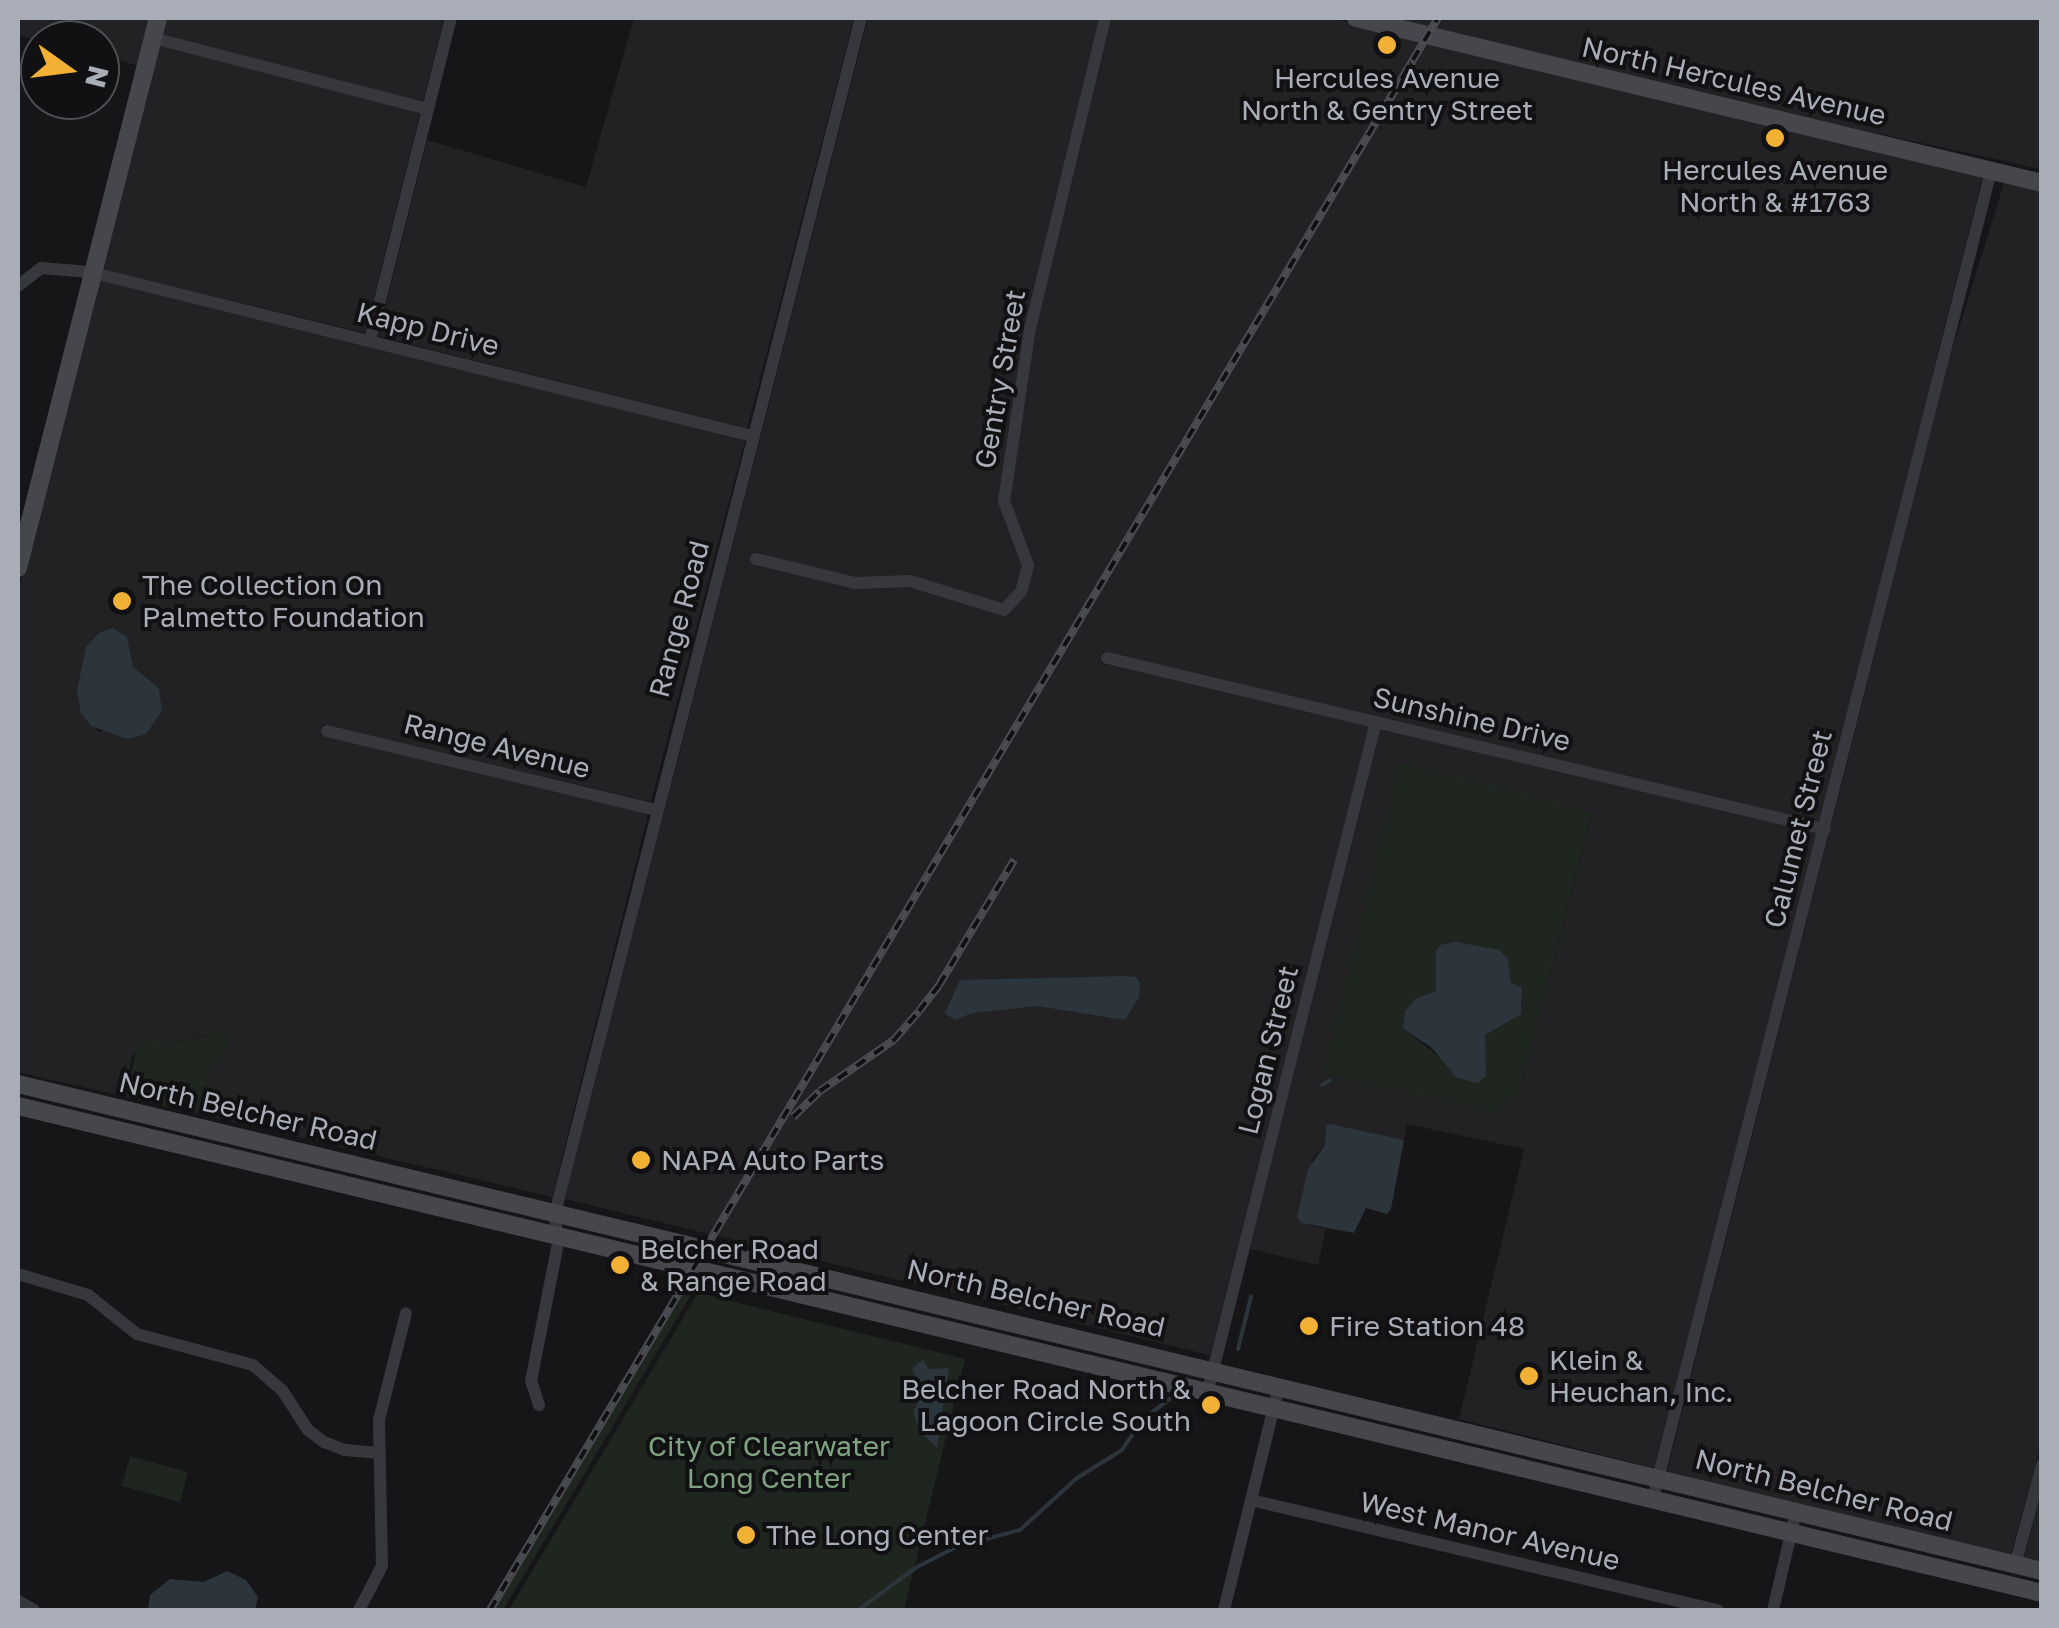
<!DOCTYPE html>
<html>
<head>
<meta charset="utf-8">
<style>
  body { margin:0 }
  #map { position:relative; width:2059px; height:1628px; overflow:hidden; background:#161618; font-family:"Golos Text",sans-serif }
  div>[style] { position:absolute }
  .built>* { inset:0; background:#222225 }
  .green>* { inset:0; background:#1e261f }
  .water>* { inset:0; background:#2c353c }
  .stream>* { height:4px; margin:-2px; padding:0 2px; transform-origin:2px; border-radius:2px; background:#2c353c }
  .street>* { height:12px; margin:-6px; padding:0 6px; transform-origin:6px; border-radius:6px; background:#37383d }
  .secondary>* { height:18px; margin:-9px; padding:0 9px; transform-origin:9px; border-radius:9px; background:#45474d }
  .rail>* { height:8px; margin-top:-4px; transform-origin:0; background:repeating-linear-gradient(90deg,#111113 0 11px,#4a4c52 0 22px); box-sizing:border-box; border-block:2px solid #4a4c52 }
  .dots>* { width:28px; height:28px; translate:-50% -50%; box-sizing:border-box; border:5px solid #111113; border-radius:50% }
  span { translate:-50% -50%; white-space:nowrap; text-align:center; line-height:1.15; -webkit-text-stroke:8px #111113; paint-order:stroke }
  .poi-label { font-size:28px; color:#a8adb8 }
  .left { translate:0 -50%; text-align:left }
  .right { translate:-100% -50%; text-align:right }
  .street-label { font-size:28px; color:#a8adb8 }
  .park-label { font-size:28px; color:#7fa381 }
  .frame { position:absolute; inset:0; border:20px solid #a8adb8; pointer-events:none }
  .north { position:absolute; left:20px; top:20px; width:100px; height:100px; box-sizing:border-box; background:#111113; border:2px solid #4d4f55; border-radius:50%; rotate:104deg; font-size:28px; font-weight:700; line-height:40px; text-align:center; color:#a8adb8 }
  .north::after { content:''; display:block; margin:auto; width:35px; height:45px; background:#f2b134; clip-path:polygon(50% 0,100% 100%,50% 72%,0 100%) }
</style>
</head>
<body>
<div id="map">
  <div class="built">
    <div style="clip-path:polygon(18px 18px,150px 18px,137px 65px,100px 56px,100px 40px,40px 41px,18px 35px)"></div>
    <div style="clip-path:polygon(165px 18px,444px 18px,423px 102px,160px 34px)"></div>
    <div style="clip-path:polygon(634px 18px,854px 18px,747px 429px,378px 336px,427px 140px,586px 187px)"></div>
    <div style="clip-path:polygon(868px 18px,1099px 18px,1024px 327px,1012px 408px,1024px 411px,1036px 330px,1112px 18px,1332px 18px,1983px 175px,1820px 822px,1102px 652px,1101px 663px,1369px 726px,1210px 1355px,565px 1199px)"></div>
    <div style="clip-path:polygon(1379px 18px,2041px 18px,2041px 169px,1733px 102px)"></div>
    <div style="clip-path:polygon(158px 45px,420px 113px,365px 333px,98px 268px)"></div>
    <div style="clip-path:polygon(2005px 180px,2041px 189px,2042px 1440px,2010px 1558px,1667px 1471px,1950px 357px)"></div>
    <div style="clip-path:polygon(evenodd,95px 279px,745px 440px,651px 802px,322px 724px,321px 735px,648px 814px,552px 1197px,196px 1113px,209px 1069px,227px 1048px,206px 1035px,172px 1044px,154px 1042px,132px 1056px,126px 1097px,18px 1072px,18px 594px,95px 279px,127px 637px,133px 667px,159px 688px,162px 711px,99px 732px,96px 729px,127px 637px)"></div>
    <div style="clip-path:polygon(evenodd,1381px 729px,1817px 833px,1654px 1468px,1459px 1419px,1524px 1149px,1407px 1124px,1404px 1140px,1326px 1125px,1325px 1145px,1313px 1157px,1302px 1223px,1326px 1229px,1318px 1265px,1250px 1249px,1381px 729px,1581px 808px,1591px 817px,1519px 1090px,1494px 1113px,1324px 1073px,1581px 808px)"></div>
    <div style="clip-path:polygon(2041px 1490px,2041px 1565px,2023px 1561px)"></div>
  </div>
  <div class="green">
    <div style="clip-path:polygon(evenodd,1401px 762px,1581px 808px,1591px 816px,1519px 1090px,1494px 1113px,1323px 1073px,1401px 762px,1436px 951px,1508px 960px,1511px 983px,1518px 986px,1523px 1005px,1485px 1035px,1483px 1047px,1443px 1060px,1403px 1029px,1406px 1012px,1415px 999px,1436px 991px,1436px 951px)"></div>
    <div style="clip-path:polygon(231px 1030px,227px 1048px,209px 1069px,196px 1113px,126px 1097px,139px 1039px,172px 1044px)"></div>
    <div style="clip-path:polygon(681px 1287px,694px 1290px,503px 1610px,494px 1610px)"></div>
    <div style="clip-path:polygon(698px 1293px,965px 1359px,904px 1610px,509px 1610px)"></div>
    <div style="clip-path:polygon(130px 1456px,188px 1472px,180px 1502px,122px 1486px)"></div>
  </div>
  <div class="water">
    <div style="clip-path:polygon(113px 628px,127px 637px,133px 667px,159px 688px,162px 711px,146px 734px,128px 739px,91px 726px,81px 713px,77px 691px,86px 647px,99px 633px)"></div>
    <div style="clip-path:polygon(1456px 942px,1499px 950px,1508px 960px,1511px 983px,1522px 988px,1521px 1014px,1485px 1035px,1486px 1076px,1478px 1083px,1457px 1078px,1431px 1047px,1403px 1029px,1405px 1012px,1415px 999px,1436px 991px,1436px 951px,1440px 945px)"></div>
    <div style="clip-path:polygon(1124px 976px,1136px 977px,1140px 983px,1139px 997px,1125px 1020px,1037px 1006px,972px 1013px,955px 1020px,945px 1013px,960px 980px)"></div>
    <div style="clip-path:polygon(1330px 1124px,1404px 1140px,1391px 1209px,1387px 1214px,1366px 1208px,1354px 1233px,1302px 1223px,1297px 1217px,1308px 1169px,1325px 1145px,1326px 1125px)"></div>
    <div style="clip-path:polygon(923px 1360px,929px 1369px,949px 1368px,937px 1448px,922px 1433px,913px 1413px,922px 1393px,912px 1368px)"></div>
    <div style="clip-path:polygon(227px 1571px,246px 1580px,258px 1597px,255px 1610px,148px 1610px,150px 1595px,170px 1579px,204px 1582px)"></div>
  </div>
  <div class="stream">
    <div style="left:1322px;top:1085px;width:9px;rotate:-32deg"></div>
    <div style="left:1238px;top:1349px;width:54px;rotate:-76deg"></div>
    <div style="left:858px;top:1610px;width:73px;rotate:-36.1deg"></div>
    <div style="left:917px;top:1567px;width:44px;rotate:-27.1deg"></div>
    <div style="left:956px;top:1547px;width:66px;rotate:-14.9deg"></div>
    <div style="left:1020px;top:1530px;width:77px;rotate:-42.4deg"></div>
    <div style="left:1077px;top:1478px;width:53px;rotate:-31.9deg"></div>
    <div style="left:1122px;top:1450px;width:37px;rotate:-56deg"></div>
    <div style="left:1143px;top:1419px;width:34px;rotate:-37deg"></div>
  </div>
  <div class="street">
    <div style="left:153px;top:38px;width:284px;rotate:14.5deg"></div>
    <div style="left:18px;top:286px;width:29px;rotate:-38deg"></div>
    <div style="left:41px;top:268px;width:49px;rotate:4.7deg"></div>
    <div style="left:90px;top:272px;width:682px;rotate:13.91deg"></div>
    <div style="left:370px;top:340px;width:332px;rotate:-75.9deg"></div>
    <div style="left:756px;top:559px;width:102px;rotate:13.6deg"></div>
    <div style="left:855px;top:583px;width:55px;rotate:-2.1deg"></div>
    <div style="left:910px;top:581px;width:98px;rotate:17.1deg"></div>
    <div style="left:1004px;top:610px;width:25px;rotate:-47deg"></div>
    <div style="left:1021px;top:592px;width:28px;rotate:-75deg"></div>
    <div style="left:1028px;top:565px;width:68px;rotate:-110.6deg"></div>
    <div style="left:1004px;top:501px;width:174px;rotate:-81.4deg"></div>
    <div style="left:1030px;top:329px;width:320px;rotate:-76.4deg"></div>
    <div style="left:1107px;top:658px;width:738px;rotate:13.4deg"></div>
    <div style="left:327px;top:731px;width:338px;rotate:13.5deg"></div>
    <div style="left:18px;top:1274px;width:73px;rotate:16.7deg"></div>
    <div style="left:88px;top:1295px;width:63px;rotate:38.5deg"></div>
    <div style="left:137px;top:1334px;width:120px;rotate:15deg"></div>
    <div style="left:253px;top:1365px;width:38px;rotate:41deg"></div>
    <div style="left:282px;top:1390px;width:48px;rotate:57deg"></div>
    <div style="left:308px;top:1430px;width:20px;rotate:37deg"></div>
    <div style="left:324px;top:1442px;width:22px;rotate:21deg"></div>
    <div style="left:345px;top:1450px;width:33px;rotate:5deg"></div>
    <div style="left:1208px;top:1390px;width:689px;rotate:-75.88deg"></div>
    <div style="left:539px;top:1405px;width:25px;rotate:-108deg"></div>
    <div style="left:531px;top:1381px;width:140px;rotate:-78.9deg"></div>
    <div style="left:558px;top:1244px;width:31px;rotate:-96deg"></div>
    <div style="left:555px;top:1213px;width:1234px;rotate:-75.64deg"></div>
    <div style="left:1653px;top:1498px;width:1369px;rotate:-75.71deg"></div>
    <div style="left:1251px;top:1500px;width:480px;rotate:13.3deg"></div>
    <div style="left:2015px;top:1565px;width:104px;rotate:-74.9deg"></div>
    <div style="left:18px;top:1601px;width:18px;rotate:29deg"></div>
    <div style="left:359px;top:1610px;width:50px;rotate:-62.4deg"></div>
    <div style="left:382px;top:1566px;width:146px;rotate:-91.2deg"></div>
    <div style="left:379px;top:1420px;width:110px;rotate:-75.8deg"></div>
    <div style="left:1224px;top:1610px;width:231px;rotate:-76.2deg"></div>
    <div style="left:1773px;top:1610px;width:101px;rotate:-76.8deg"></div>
  </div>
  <div class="secondary">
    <div style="left:1356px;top:18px;width:706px;rotate:13.52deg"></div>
    <div style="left:18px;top:568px;width:568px;rotate:-75.72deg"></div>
    <div style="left:18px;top:1084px;width:2082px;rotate:13.53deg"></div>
    <div style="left:18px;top:1106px;width:2082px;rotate:13.53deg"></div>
  </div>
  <div class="rail">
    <div style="left:793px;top:1117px;width:37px;rotate:-44deg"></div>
    <div style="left:820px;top:1091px;width:90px;rotate:-34.6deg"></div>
    <div style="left:894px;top:1040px;width:38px;rotate:-49deg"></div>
    <div style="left:919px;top:1011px;width:33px;rotate:-52deg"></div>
    <div style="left:939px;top:985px;width:146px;rotate:-59deg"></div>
    <div style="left:490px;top:1610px;width:1853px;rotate:-59.23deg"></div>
  </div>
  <div class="dots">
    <div style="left:1387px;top:45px;background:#f2b134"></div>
    <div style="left:1775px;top:138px;background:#f2b134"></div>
    <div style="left:122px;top:601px;background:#f2b134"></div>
    <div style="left:641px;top:1160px;background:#f2b134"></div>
    <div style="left:620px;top:1265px;background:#f2b134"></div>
    <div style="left:1309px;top:1326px;background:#f2b134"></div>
    <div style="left:1529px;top:1376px;background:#f2b134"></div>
    <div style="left:1211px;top:1405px;background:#f2b134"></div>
    <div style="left:746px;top:1535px;background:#f2b134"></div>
  </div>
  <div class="poi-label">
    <span style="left:1387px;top:94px">Hercules Avenue<br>North &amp; Gentry Street</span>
    <span style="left:1775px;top:186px">Hercules Avenue<br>North &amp; #1763</span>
    <span class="left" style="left:142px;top:601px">The Collection On<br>Palmetto Foundation</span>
    <span class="left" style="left:661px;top:1160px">NAPA Auto Parts</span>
    <span class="left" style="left:640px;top:1265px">Belcher Road<br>&amp; Range Road</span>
    <span class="left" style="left:1329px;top:1326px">Fire Station 48</span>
    <span class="left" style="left:1549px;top:1376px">Klein &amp;<br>Heuchan, Inc.</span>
    <span class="right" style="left:1191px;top:1405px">Belcher Road North &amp;<br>Lagoon Circle South</span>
    <span class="left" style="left:766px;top:1535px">The Long Center</span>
  </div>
  <div class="street-label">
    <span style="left:1734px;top:81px;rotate:13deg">North Hercules Avenue</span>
    <span style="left:428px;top:329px;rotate:14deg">Kapp Drive</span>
    <span style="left:1000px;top:379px;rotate:-80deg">Gentry Street</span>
    <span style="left:679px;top:619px;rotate:-75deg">Range Road</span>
    <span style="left:1472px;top:719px;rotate:13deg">Sunshine Drive</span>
    <span style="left:497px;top:746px;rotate:14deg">Range Avenue</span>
    <span style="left:1798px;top:829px;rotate:-76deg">Calumet Street</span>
    <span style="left:1268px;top:1050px;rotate:-76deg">Logan Street</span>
    <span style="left:248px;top:1111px;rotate:13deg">North Belcher Road</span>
    <span style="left:1036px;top:1298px;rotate:13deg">North Belcher Road</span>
    <span style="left:1824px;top:1490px;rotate:14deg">North Belcher Road</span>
    <span style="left:1490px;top:1531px;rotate:13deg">West Manor Avenue</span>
  </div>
  <div class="park-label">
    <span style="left:769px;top:1462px">City of Clearwater<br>Long Center</span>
  </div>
  <div class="frame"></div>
  <div class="north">N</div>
</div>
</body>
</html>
